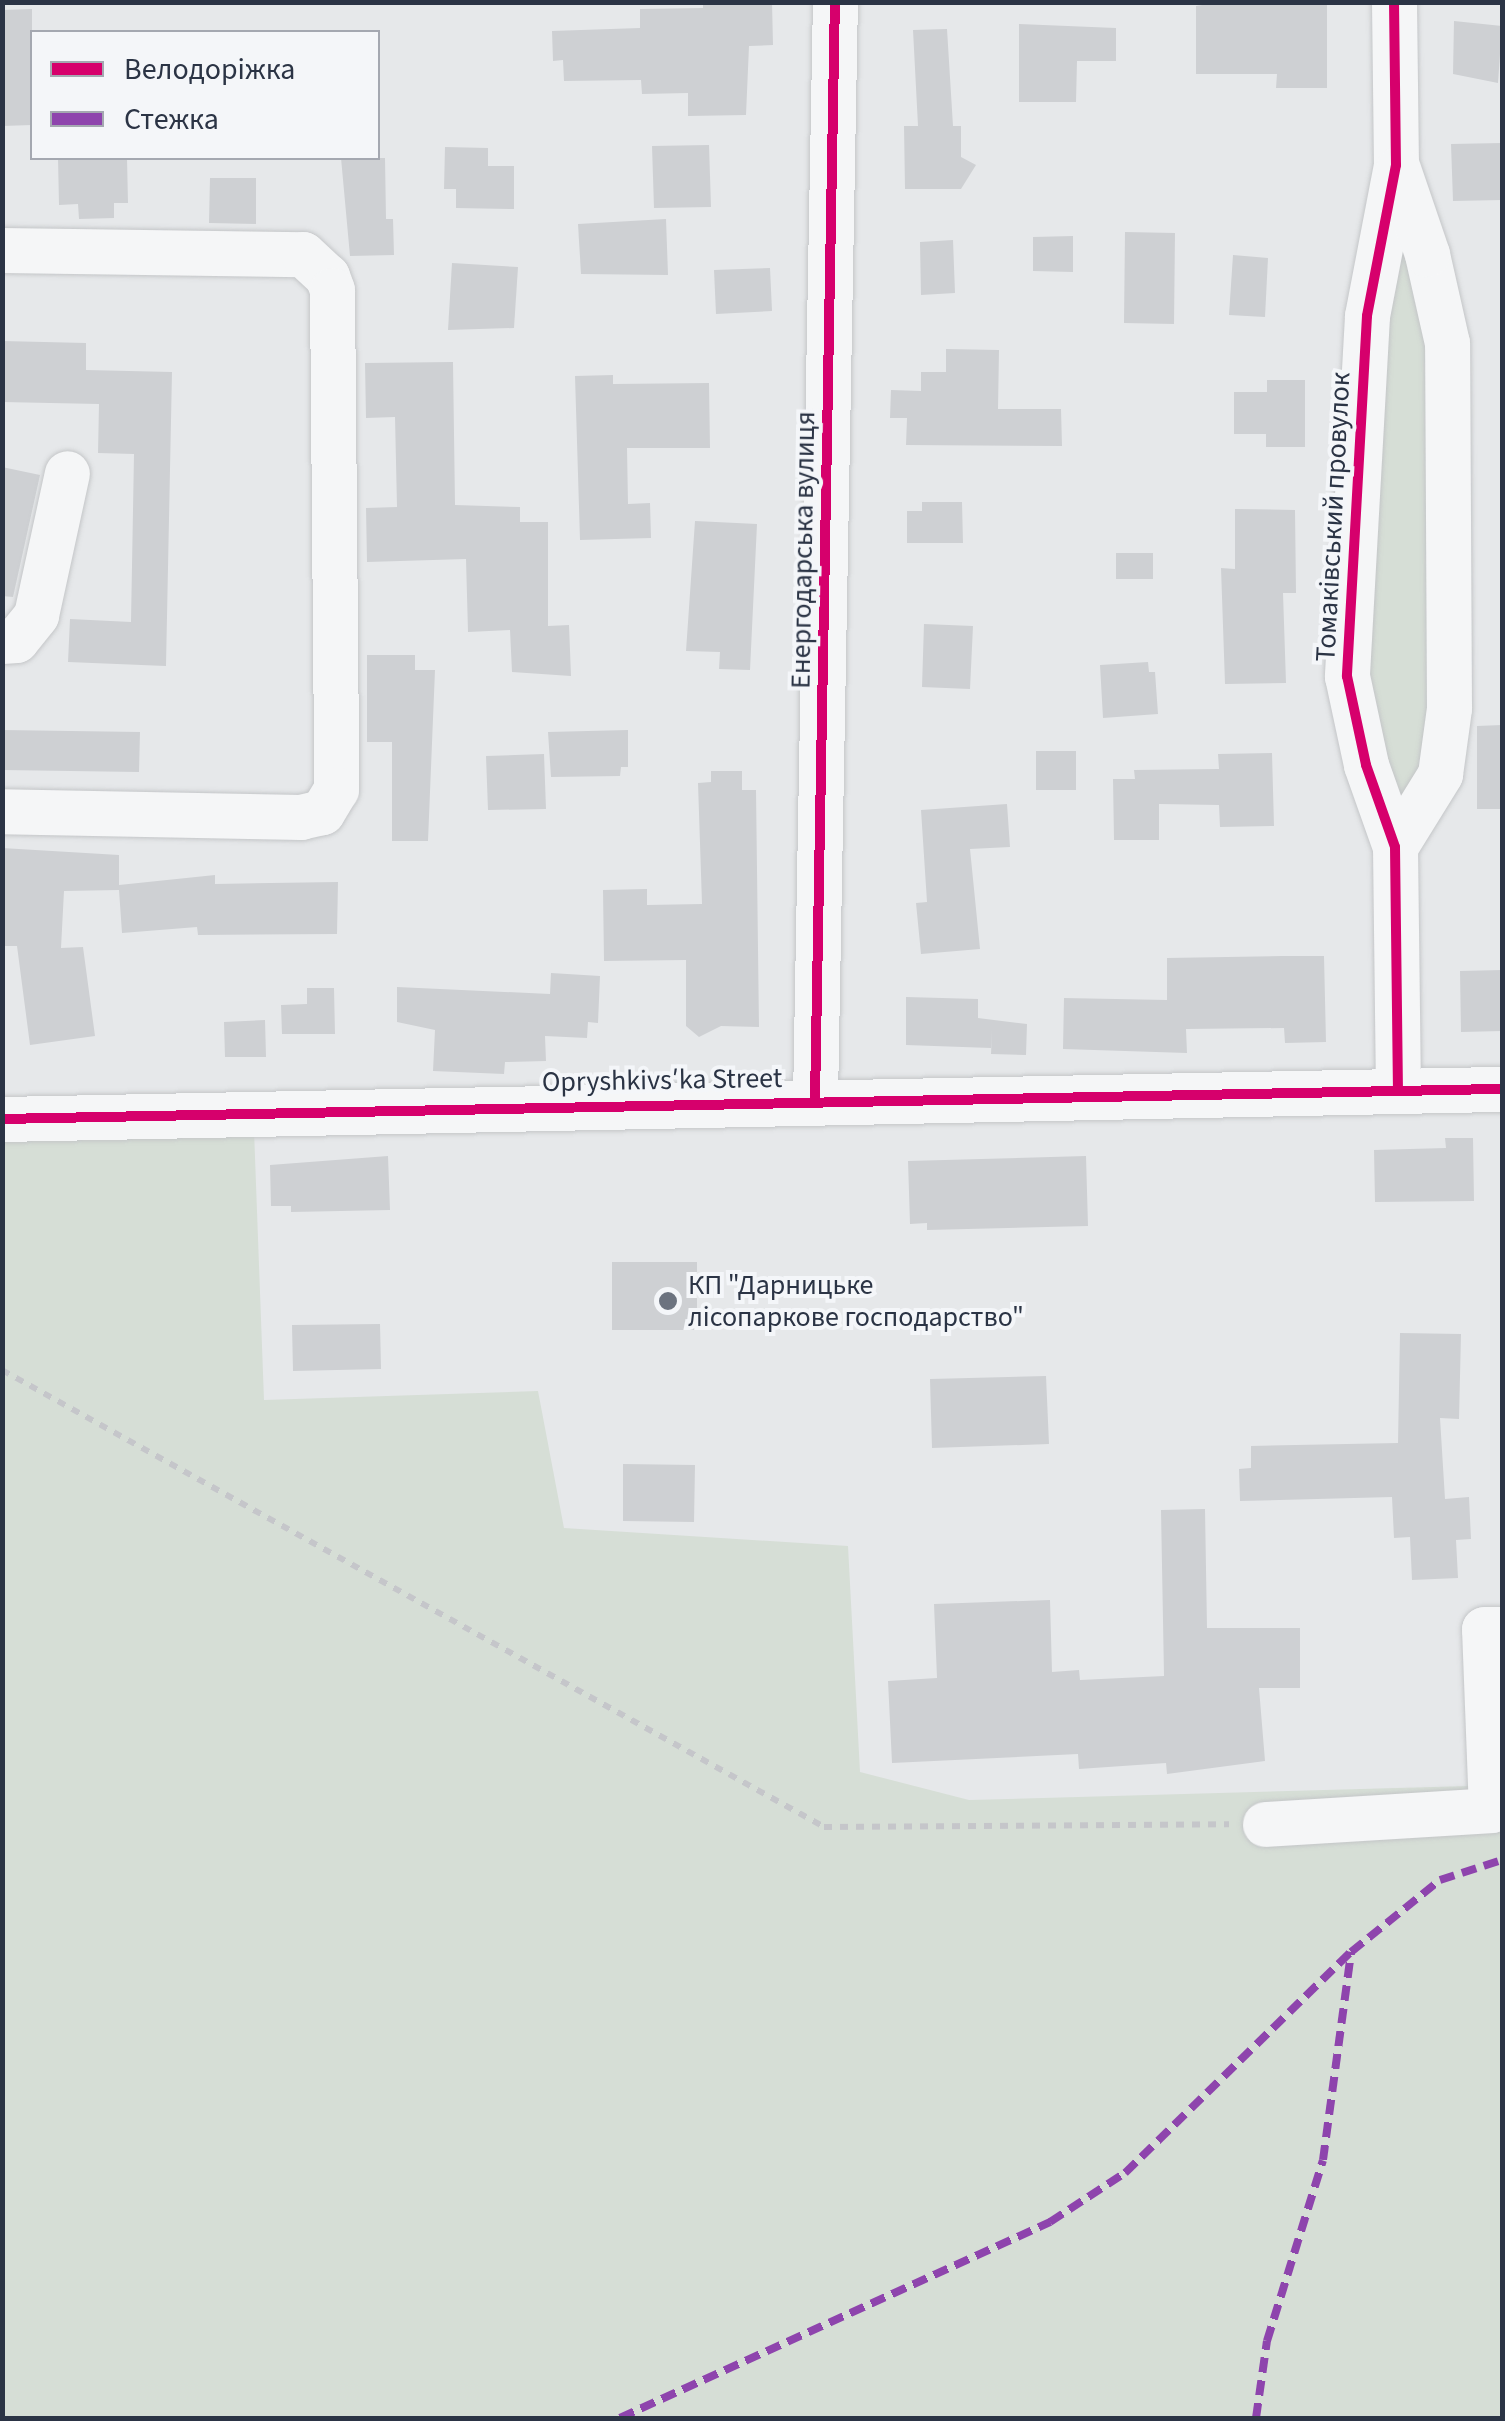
<!DOCTYPE html>
<html>
<head>
<meta charset="utf-8">
<style>
  body { margin:0 }
  #map { position:relative; width:1505px; height:2421px; overflow:hidden; background:#e6e8ea; font-family:"Source Sans 3",sans-serif }
  div>[style] { position:absolute }
  .green>* { inset:0; background:#d6ded6 }
  .building>* { inset:0; background:#ced0d3 }
  .path>* { height:6px; margin-top:-3px; transform-origin:0; background:repeating-linear-gradient(90deg,#c5c6ca 0 8px,transparent 0 16px) }
  .roads { filter:drop-shadow(0 0 2px #c4c6c8) drop-shadow(0 0 2px #c4c6c8) }
  .minor>* { height:45px; margin:-22.5px; padding:0 22.5px; transform-origin:22.5px; border-radius:22.5px; background:#f5f6f7 }
  .quiet>* { height:8px; margin-top:-4px; transform-origin:0; background:repeating-linear-gradient(90deg,#8e44ad 0 15px,transparent 0 23px) }
  .cycleway>* { height:10px; margin:-5px; padding:0 5px; transform-origin:5px; border-radius:5px; background:#d6006c }
  .dots>* { width:28px; height:28px; translate:-50% -50%; box-sizing:border-box; border:5px solid #f4f6f9; border-radius:50% }
  span { translate:-50% -50%; white-space:nowrap; text-align:center; line-height:1.15; -webkit-text-stroke:8px #f4f6f9; paint-order:stroke }
  .street-label { font-size:28px; color:#2b3445 }
  .poi-label { font-size:28px; color:#2b3445 }
  .left { translate:0 -50%; text-align:left }
  .frame { position:absolute; inset:0; border:5px solid #2b3445; pointer-events:none }
  .legend { position:absolute; left:30px; top:30px; width:350px; height:130px; box-sizing:border-box; background:#f4f6f9; border:2px solid #a4a8b1; margin:0; padding:12px 18px; list-style:none; font-size:30px; color:#2b3445 }
  .legend li { display:flex; align-items:center; gap:20px; height:50px }
  .legend b { width:50px; border:2px solid #a4a8b1 }
</style>
</head>
<body>
<div id="map">
  <div class="green">
    <div style="clip-path:polygon(1404px 248px,1434px 349px,1434px 710px,1424px 764px,1397px 809px,1359px 681px,1389px 255px)"></div>
    <div style="clip-path:polygon(254px 1130px,264px 1400px,538px 1391px,564px 1528px,848px 1546px,860px 1772px,969px 1800px,1469px 1786px,1502px 1651px,1502px 2418px,3px 2418px,3px 1140px)"></div>
  </div>
  <div class="building">
    <div style="clip-path:polygon(703px 2px,772px 2px,773px 45px,749px 46px,746px 115px,688px 116px,688px 93px,642px 94px,641px 80px,564px 81px,563px 60px,553px 61px,552px 31px,640px 28px,640px 9px,703px 8px)"></div>
    <div style="clip-path:polygon(1221px 2px,1327px 2px,1327px 88px,1276px 88px,1277px 74px,1196px 74px,1196px 6px)"></div>
    <div style="clip-path:polygon(32px 9px,32px 125px,2px 126px,2px 10px)"></div>
    <div style="clip-path:polygon(1454px 21px,1502px 26px,1498px 83px,1453px 74px)"></div>
    <div style="clip-path:polygon(1019px 24px,1116px 28px,1116px 61px,1077px 61px,1076px 102px,1019px 102px)"></div>
    <div style="clip-path:polygon(947px 29px,953px 126px,961px 126px,961px 157px,976px 165px,961px 189px,905px 189px,904px 126px,918px 126px,913px 30px)"></div>
    <div style="clip-path:polygon(1502px 143px,1502px 200px,1453px 201px,1451px 144px)"></div>
    <div style="clip-path:polygon(709px 145px,711px 207px,654px 208px,652px 146px)"></div>
    <div style="clip-path:polygon(445px 147px,488px 148px,488px 166px,514px 166px,514px 209px,456px 208px,456px 189px,444px 189px)"></div>
    <div style="clip-path:polygon(58px 158px,127px 158px,128px 203px,114px 203px,114px 218px,79px 219px,78px 204px,59px 205px)"></div>
    <div style="clip-path:polygon(341px 158px,385px 158px,386px 219px,393px 219px,394px 255px,350px 256px)"></div>
    <div style="clip-path:polygon(210px 178px,256px 178px,256px 224px,209px 223px)"></div>
    <div style="clip-path:polygon(666px 219px,668px 275px,581px 274px,578px 224px)"></div>
    <div style="clip-path:polygon(1125px 232px,1175px 233px,1174px 324px,1124px 323px)"></div>
    <div style="clip-path:polygon(1073px 236px,1073px 272px,1033px 271px,1033px 237px)"></div>
    <div style="clip-path:polygon(953px 240px,955px 293px,921px 295px,920px 242px)"></div>
    <div style="clip-path:polygon(1233px 255px,1268px 258px,1265px 317px,1229px 315px)"></div>
    <div style="clip-path:polygon(452px 263px,518px 267px,514px 328px,448px 330px)"></div>
    <div style="clip-path:polygon(770px 268px,772px 311px,716px 314px,714px 270px)"></div>
    <div style="clip-path:polygon(2px 341px,86px 343px,86px 370px,172px 372px,166px 666px,68px 662px,70px 619px,131px 622px,134px 454px,98px 453px,99px 404px,2px 402px)"></div>
    <div style="clip-path:polygon(946px 349px,999px 350px,998px 409px,1061px 409px,1062px 446px,906px 445px,907px 418px,890px 418px,891px 390px,921px 391px,921px 372px,946px 372px)"></div>
    <div style="clip-path:polygon(453px 362px,455px 505px,520px 507px,520px 522px,548px 522px,548px 626px,569px 625px,571px 676px,512px 672px,510px 630px,468px 632px,466px 559px,367px 562px,366px 508px,397px 507px,395px 417px,366px 418px,365px 363px)"></div>
    <div style="clip-path:polygon(613px 375px,613px 384px,709px 383px,710px 448px,627px 448px,628px 504px,650px 503px,651px 538px,580px 540px,575px 376px)"></div>
    <div style="clip-path:polygon(1267px 380px,1305px 380px,1305px 447px,1266px 447px,1266px 434px,1234px 434px,1234px 392px,1267px 392px)"></div>
    <div style="clip-path:polygon(2px 467px,40px 475px,13px 597px,2px 596px)"></div>
    <div style="clip-path:polygon(922px 502px,962px 502px,963px 543px,907px 543px,907px 511px,922px 511px)"></div>
    <div style="clip-path:polygon(1235px 509px,1295px 510px,1296px 593px,1283px 593px,1286px 683px,1225px 684px,1221px 568px,1235px 569px)"></div>
    <div style="clip-path:polygon(695px 521px,757px 524px,750px 670px,719px 669px,720px 652px,686px 651px)"></div>
    <div style="clip-path:polygon(1116px 553px,1153px 553px,1153px 579px,1116px 579px)"></div>
    <div style="clip-path:polygon(924px 624px,973px 626px,970px 689px,922px 687px)"></div>
    <div style="clip-path:polygon(367px 655px,415px 655px,415px 670px,435px 670px,428px 841px,392px 841px,392px 742px,367px 742px)"></div>
    <div style="clip-path:polygon(1148px 662px,1149px 672px,1155px 672px,1158px 714px,1103px 718px,1100px 665px)"></div>
    <div style="clip-path:polygon(1502px 725px,1502px 809px,1477px 809px,1477px 726px)"></div>
    <div style="clip-path:polygon(2px 730px,140px 732px,139px 772px,2px 770px)"></div>
    <div style="clip-path:polygon(628px 730px,628px 767px,621px 767px,620px 776px,551px 777px,548px 732px)"></div>
    <div style="clip-path:polygon(1036px 751px,1076px 751px,1076px 790px,1036px 790px)"></div>
    <div style="clip-path:polygon(1272px 753px,1274px 826px,1220px 827px,1219px 805px,1159px 804px,1159px 840px,1114px 840px,1113px 779px,1135px 779px,1134px 770px,1219px 769px,1218px 754px)"></div>
    <div style="clip-path:polygon(544px 754px,546px 809px,488px 810px,486px 756px)"></div>
    <div style="clip-path:polygon(711px 771px,742px 771px,742px 790px,756px 790px,759px 1027px,721px 1026px,699px 1037px,686px 1026px,686px 960px,604px 961px,603px 890px,647px 889px,647px 905px,702px 904px,698px 783px,711px 782px)"></div>
    <div style="clip-path:polygon(1007px 804px,1010px 847px,970px 849px,980px 949px,921px 954px,916px 903px,927px 902px,921px 810px)"></div>
    <div style="clip-path:polygon(2px 848px,119px 855px,119px 885px,215px 875px,215px 884px,338px 882px,337px 934px,198px 935px,197px 927px,122px 933px,119px 890px,64px 891px,61px 948px,83px 947px,95px 1036px,30px 1045px,17px 946px,2px 946px)"></div>
    <div style="clip-path:polygon(1282px 956px,1324px 956px,1326px 1042px,1285px 1043px,1284px 1028px,1186px 1029px,1187px 1053px,1063px 1049px,1064px 998px,1167px 1000px,1167px 958px)"></div>
    <div style="clip-path:polygon(1502px 970px,1502px 1031px,1461px 1032px,1460px 971px)"></div>
    <div style="clip-path:polygon(551px 973px,600px 976px,598px 1023px,588px 1022px,587px 1038px,545px 1036px,546px 1061px,505px 1062px,504px 1074px,433px 1071px,435px 1030px,397px 1022px,397px 987px,550px 994px)"></div>
    <div style="clip-path:polygon(307px 988px,334px 988px,335px 1034px,282px 1034px,281px 1005px,307px 1004px)"></div>
    <div style="clip-path:polygon(906px 997px,978px 999px,978px 1018px,1027px 1024px,1026px 1055px,991px 1054px,992px 1030px,991px 1048px,906px 1045px)"></div>
    <div style="clip-path:polygon(265px 1020px,266px 1057px,225px 1057px,224px 1022px)"></div>
    <div style="clip-path:polygon(1445px 1138px,1473px 1138px,1474px 1201px,1375px 1202px,1374px 1150px,1446px 1148px)"></div>
    <div style="clip-path:polygon(388px 1156px,390px 1210px,291px 1212px,291px 1206px,271px 1206px,270px 1165px)"></div>
    <div style="clip-path:polygon(1086px 1156px,1088px 1226px,927px 1230px,927px 1223px,910px 1224px,908px 1161px)"></div>
    <div style="clip-path:polygon(612px 1262px,697px 1262px,697px 1330px,612px 1330px)"></div>
    <div style="clip-path:polygon(380px 1324px,381px 1369px,293px 1371px,292px 1325px)"></div>
    <div style="clip-path:polygon(1400px 1333px,1461px 1334px,1459px 1419px,1440px 1418px,1445px 1499px,1469px 1497px,1471px 1539px,1456px 1540px,1458px 1578px,1412px 1580px,1410px 1537px,1394px 1538px,1392px 1497px,1240px 1501px,1239px 1469px,1251px 1468px,1251px 1446px,1398px 1443px)"></div>
    <div style="clip-path:polygon(1046px 1376px,1049px 1444px,932px 1448px,930px 1379px)"></div>
    <div style="clip-path:polygon(623px 1464px,695px 1465px,694px 1522px,623px 1521px)"></div>
    <div style="clip-path:polygon(1205px 1509px,1207px 1628px,1300px 1628px,1300px 1688px,1259px 1688px,1265px 1761px,1167px 1774px,1166px 1763px,1079px 1769px,1078px 1754px,892px 1763px,888px 1681px,937px 1678px,934px 1604px,1050px 1600px,1052px 1672px,1079px 1670px,1080px 1680px,1164px 1676px,1161px 1510px)"></div>
  </div>
  <div class="path">
    <div style="left:2px;top:1370px;width:940px;rotate:29.07deg"></div>
    <div style="left:824px;top:1827px;width:405px;rotate:-0.4deg"></div>
  </div>
  <div class="roads">
    <div class="minor">
      <div style="left:1394px;top:2px;width:163px;rotate:89.3deg"></div>
      <div style="left:1396px;top:165px;width:154px;rotate:100.9deg"></div>
      <div style="left:1367px;top:316px;width:361px;rotate:93.2deg"></div>
      <div style="left:1347px;top:676px;width:91px;rotate:77.9deg"></div>
      <div style="left:1366px;top:765px;width:87px;rotate:70.5deg"></div>
      <div style="left:1395px;top:847px;width:242px;rotate:89.3deg"></div>
      <div style="left:2px;top:250px;width:301px;rotate:0.8deg"></div>
      <div style="left:303px;top:254px;width:33px;rotate:43deg"></div>
      <div style="left:327px;top:276px;width:15px;rotate:70deg"></div>
      <div style="left:332px;top:290px;width:499px;rotate:89.5deg"></div>
      <div style="left:336px;top:789px;width:27px;rotate:121deg"></div>
      <div style="left:322px;top:812px;width:22px;rotate:167deg"></div>
      <div style="left:301px;top:817px;width:299px;rotate:-178.9deg"></div>
      <div style="left:2px;top:641px;width:14px;rotate:-4deg"></div>
      <div style="left:16px;top:640px;width:32px;rotate:-51deg"></div>
      <div style="left:36px;top:615px;width:145px;rotate:-77.7deg"></div>
      <div style="left:1395px;top:847px;width:86px;rotate:-58.3deg"></div>
      <div style="left:1440px;top:774px;width:67px;rotate:-82.2deg"></div>
      <div style="left:1449px;top:708px;width:365px;rotate:-90.3deg"></div>
      <div style="left:1447px;top:343px;width:91px;rotate:-102.7deg"></div>
      <div style="left:1427px;top:254px;width:90px;rotate:-108.8deg"></div>
      <div style="left:815px;top:1099px;width:1097px;rotate:-88.96deg"></div>
      <div style="left:2px;top:1119px;width:1500px;rotate:-1.15deg"></div>
      <div style="left:1265px;top:1824px;width:226px;rotate:-3.5deg"></div>
      <div style="left:1491px;top:1810px;width:181px;rotate:-92.2deg"></div>
      <div style="left:1484px;top:1629px;width:18px"></div>
    </div>
  </div>
  <div class="quiet">
    <div style="left:620px;top:2418px;width:473px;rotate:-24.5deg"></div>
    <div style="left:1050px;top:2222px;width:90px;rotate:-33.2deg"></div>
    <div style="left:1125px;top:2173px;width:316px;rotate:-44.4deg"></div>
    <div style="left:1351px;top:1952px;width:114px;rotate:-39deg"></div>
    <div style="left:1440px;top:1880px;width:65px;rotate:-17.9deg"></div>
    <div style="left:1256px;top:2418px;width:78px;rotate:-81.9deg"></div>
    <div style="left:1267px;top:2341px;width:189px;rotate:-72.8deg"></div>
    <div style="left:1323px;top:2160px;width:210px;rotate:-82.3deg"></div>
  </div>
  <div class="cycleway">
    <div style="left:1394px;top:2px;width:163px;rotate:89.3deg"></div>
    <div style="left:1396px;top:165px;width:154px;rotate:100.9deg"></div>
    <div style="left:1367px;top:316px;width:361px;rotate:93.2deg"></div>
    <div style="left:1347px;top:676px;width:91px;rotate:77.9deg"></div>
    <div style="left:1366px;top:765px;width:87px;rotate:70.5deg"></div>
    <div style="left:1395px;top:847px;width:242px;rotate:89.3deg"></div>
    <div style="left:815px;top:1099px;width:1097px;rotate:-88.96deg"></div>
    <div style="left:2px;top:1119px;width:1500px;rotate:-1.15deg"></div>
  </div>
  <div class="dots">
    <div style="left:668px;top:1301px;background:#6c737f"></div>
  </div>
  <div class="street-label">
    <span style="left:1333px;top:517px;rotate:-87deg">Томаківський провулок</span>
    <span style="left:803px;top:550px;rotate:-89deg">Енергодарська вулиця</span>
    <span style="left:662px;top:1080px;rotate:-1deg">Opryshkivsʹka Street</span>
  </div>
  <div class="poi-label">
    <span class="left" style="left:688px;top:1301px">КП "Дарницьке<br>лісопаркове господарство"</span>
  </div>
  <div class="frame"></div>
  <ul class="legend">
  <li><b style="height:12px;background:#d6006c"></b>Велодоріжка</li>
  <li><b style="height:12px;background:#8e44ad"></b>Стежка</li>
  </ul>
</div>
</body>
</html>
